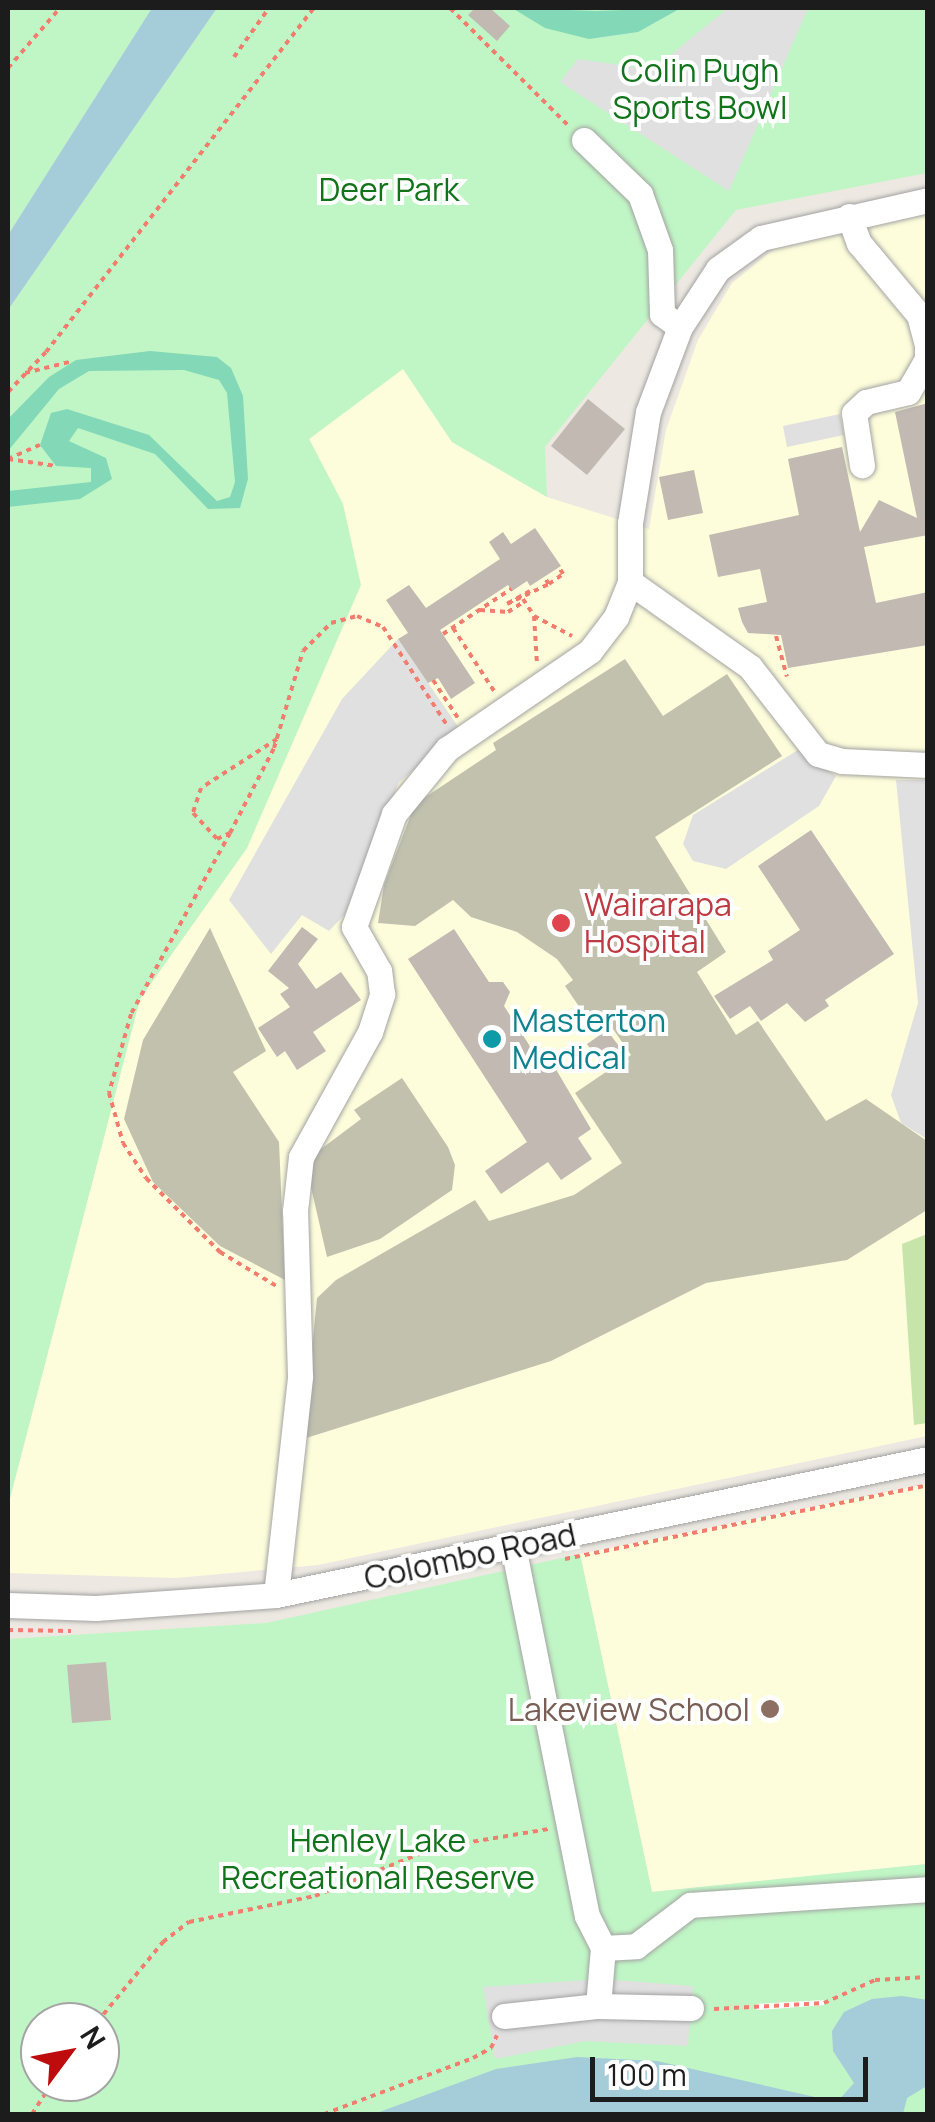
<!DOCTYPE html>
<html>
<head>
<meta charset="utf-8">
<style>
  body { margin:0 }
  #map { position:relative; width:935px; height:2122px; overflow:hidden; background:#ede9e2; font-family:Manrope,sans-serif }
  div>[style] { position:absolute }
  .education>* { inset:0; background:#fdfddb }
  .construction>* { inset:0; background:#c1c1ae }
  .grass>* { inset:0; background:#c7e5aa }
  .park>* { inset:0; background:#c0f6c5 }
  .pitch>* { inset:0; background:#83d8b8 }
  .parking>* { inset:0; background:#e0e0e0 }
  .water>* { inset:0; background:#a4ccd9 }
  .pier>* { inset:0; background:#fff }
  .building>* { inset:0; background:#c1b9b2 }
  .path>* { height:4px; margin-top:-2px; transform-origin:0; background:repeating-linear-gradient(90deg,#f27d6e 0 5px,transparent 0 10px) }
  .roads { filter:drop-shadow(0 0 2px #a3a3a3) drop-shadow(0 0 2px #a3a3a3) }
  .minor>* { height:25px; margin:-12.5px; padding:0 12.5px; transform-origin:12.5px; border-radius:12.5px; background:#fff }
  .dots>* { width:28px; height:28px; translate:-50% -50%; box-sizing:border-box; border:5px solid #fff; border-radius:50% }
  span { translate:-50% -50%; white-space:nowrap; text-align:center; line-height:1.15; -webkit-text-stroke:8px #fff; paint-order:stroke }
  .park-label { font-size:32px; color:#11731a }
  .health-label { font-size:32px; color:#be3a42 }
  .left { translate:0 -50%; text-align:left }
  .culture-label { font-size:32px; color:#0d838f }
  .street-label { font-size:32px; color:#1c1c1c }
  .education-label { font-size:32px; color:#785e54 }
  .right { translate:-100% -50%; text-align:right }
  .frame { position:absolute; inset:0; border:10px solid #1c1c1c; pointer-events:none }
  .north { position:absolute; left:20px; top:2002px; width:100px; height:100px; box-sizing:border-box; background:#fff; border:2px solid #a4a4a4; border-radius:50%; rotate:58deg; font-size:28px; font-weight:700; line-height:40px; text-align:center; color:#1c1c1c }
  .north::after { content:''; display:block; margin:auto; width:35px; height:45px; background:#bd0c0b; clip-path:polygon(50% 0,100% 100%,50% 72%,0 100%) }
  .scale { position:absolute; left:590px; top:2057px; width:278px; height:45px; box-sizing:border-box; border:5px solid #1c1c1c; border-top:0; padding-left:12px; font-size:30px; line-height:35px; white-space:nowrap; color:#1c1c1c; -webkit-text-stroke:8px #fff; paint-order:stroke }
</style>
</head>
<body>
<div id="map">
  <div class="education">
    <div style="clip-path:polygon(927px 213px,927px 1436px,318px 1565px,176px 1578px,8px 1573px,8px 1506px,140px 998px,247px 848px,343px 504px,309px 439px,403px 368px,452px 442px,547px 497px,649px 529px,666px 430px,698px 340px,732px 283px,783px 242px)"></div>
    <div style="clip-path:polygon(927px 1484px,927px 1864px,652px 1892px,580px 1554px)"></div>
  </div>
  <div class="construction">
    <div style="clip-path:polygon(625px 659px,663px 716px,727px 674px,782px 756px,655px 837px,726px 952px,697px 972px,736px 1035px,758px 1021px,826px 1121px,866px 1099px,927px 1141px,927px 1210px,847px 1260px,706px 1283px,551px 1361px,303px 1439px,317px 1298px,336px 1280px,475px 1200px,489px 1221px,574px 1195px,622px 1163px,575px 1093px,631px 1055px,604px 1016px,591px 1024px,565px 986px,573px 980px,557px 959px,517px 932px,471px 917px,453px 900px,415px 926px,378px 923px,384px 885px,415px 804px,496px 750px,493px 743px)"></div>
    <div style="clip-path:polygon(210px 928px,266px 1051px,233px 1072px,279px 1142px,285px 1280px,220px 1246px,153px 1182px,124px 1119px,143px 1040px)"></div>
    <div style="clip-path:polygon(402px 1078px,448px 1147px,455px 1165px,452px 1190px,380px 1239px,327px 1257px,305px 1161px,361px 1119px,354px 1110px)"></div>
  </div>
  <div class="grass">
    <div style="clip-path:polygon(927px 1234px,927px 1423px,914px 1425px,902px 1244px)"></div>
  </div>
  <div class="park">
    <div style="clip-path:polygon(8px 8px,152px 8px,8px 235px)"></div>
    <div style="clip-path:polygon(217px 8px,927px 8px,927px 173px,736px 210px,545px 447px,547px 497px,452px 442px,403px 369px,309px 439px,343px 504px,361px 585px,247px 848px,140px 999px,8px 1506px,8px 310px)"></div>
    <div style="clip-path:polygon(evenodd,580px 1554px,652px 1892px,927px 1864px,927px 2114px,8px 2114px,8px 1639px,266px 1623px,580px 1554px,40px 2022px,100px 2022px,100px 2082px,40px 2082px,40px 2022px)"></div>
  </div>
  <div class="pitch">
    <div style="clip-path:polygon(512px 8px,596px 11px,681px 8px,638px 32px,589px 39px,545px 28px)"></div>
    <div style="clip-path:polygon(150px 351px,217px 357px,231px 368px,243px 396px,248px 479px,240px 508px,208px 509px,155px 454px,78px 428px,69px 441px,106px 458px,112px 479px,80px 499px,8px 507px,8px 491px,91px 482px,91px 468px,56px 466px,40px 445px,51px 413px,67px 409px,149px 435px,217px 501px,230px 497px,235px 482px,227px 393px,219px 380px,184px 370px,89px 371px,59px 389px,8px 451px,8px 419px,49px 377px,76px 360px)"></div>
  </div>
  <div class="parking">
    <div style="clip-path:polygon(728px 8px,808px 8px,729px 191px,560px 82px,578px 59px,640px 68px,667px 58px)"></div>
    <div style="clip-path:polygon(840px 414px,844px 435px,787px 447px,783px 426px)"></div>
    <div style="clip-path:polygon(398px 639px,461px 731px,399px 782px,345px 914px,329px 931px,302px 915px,271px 954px,229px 900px,342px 699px)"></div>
    <div style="clip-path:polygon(798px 750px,836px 776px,819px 806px,726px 869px,693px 861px,683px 844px,693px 815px)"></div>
    <div style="clip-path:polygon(896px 780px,927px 780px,927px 1139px,901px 1123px,891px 1095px,918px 1003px)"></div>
    <div style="clip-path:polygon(601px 1979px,693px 1986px,688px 2046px,585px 2041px,495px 2059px,483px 1987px)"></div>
  </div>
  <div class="water">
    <div style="clip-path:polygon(152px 8px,217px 8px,8px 310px,8px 235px)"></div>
    <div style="clip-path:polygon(902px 1996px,928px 2000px,927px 2086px,907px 2098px,903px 2114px,374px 2114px,496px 2069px,577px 2057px,657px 2061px,837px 2102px,854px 2083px,833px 2051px,832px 2031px,844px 2012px,872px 1999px)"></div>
  </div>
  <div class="pier">
    <div style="clip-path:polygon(824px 2000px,824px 2005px,757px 2010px,756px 2004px)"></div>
  </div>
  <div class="building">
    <div style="clip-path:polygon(475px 8px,490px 8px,510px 26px,497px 41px,468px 15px)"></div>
    <div style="clip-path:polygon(588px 399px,625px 429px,587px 475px,551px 446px)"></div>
    <div style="clip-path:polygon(928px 403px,928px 535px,864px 547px,876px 603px,928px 592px,928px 645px,788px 668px,781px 635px,748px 633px,742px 622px,738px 608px,767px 602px,760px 569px,718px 577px,709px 535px,799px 515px,788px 459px,842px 447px,860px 532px,879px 500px,917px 518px,895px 412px)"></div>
    <div style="clip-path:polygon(694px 470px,703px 513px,668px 520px,659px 477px)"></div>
    <div style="clip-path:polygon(535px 528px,561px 566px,530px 586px,527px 581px,512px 591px,508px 585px,440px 630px,475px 683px,451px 699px,438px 678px,428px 683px,398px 639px,408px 633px,386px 600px,409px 585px,426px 608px,500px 559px,489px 542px,503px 532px,511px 544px)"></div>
    <div style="clip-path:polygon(811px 830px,894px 954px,825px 1000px,829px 1006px,805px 1022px,787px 1003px,761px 1021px,750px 1006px,730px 1019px,714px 996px,773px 960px,768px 951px,800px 930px,758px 866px)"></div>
    <div style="clip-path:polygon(302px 927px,318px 939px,298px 964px,316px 989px,341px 972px,361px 1000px,313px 1032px,326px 1051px,297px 1070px,285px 1051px,277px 1057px,258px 1028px,290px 1007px,280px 994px,289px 988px,268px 971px)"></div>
    <div style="clip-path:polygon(454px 929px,489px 982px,503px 982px,510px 992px,504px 1006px,546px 1071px,554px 1066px,591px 1129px,578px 1138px,592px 1159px,561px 1180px,548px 1162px,501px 1194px,485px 1171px,527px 1142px,408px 959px)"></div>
    <div style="clip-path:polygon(607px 1030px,621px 1049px,600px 1063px,587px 1044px)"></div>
    <div style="clip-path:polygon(106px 1662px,111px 1720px,72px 1723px,67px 1665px)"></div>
  </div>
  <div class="path">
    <div style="left:450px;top:8px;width:169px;rotate:44.8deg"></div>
    <div style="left:234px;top:57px;width:60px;rotate:-54.5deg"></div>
    <div style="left:8px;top:68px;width:79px;rotate:-49.1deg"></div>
    <div style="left:25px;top:373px;width:49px;rotate:-14deg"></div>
    <div style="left:8px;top:392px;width:55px;rotate:-46.5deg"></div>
    <div style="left:46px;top:352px;width:436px;rotate:-52.1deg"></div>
    <div style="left:8px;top:459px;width:49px;rotate:8.3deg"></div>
    <div style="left:8px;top:459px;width:35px;rotate:-24deg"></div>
    <div style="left:549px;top:584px;width:17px;rotate:-36deg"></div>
    <div style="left:563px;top:574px;width:8px;rotate:-120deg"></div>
    <div style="left:530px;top:591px;width:26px;rotate:151deg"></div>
    <div style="left:507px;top:604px;width:47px;rotate:-25.5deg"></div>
    <div style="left:549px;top:584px;width:9px;rotate:-126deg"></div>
    <div style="left:523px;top:599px;width:20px;rotate:57deg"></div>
    <div style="left:534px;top:616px;width:43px;rotate:27.8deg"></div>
    <div style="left:480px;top:610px;width:28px;rotate:4deg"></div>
    <div style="left:508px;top:612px;width:20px;rotate:-33deg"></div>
    <div style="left:534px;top:616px;width:48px;rotate:86.4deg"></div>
    <div style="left:453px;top:628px;width:75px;rotate:56.9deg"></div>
    <div style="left:443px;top:634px;width:82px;rotate:-33.5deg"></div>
    <div style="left:776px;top:636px;width:42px;rotate:75deg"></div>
    <div style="left:433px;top:680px;width:45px;rotate:56.7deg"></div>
    <div style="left:277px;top:739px;width:90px;rotate:147.2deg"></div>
    <div style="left:201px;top:788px;width:26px;rotate:108deg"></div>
    <div style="left:193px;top:813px;width:35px;rotate:47deg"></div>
    <div style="left:217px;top:839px;width:14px;rotate:-25deg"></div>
    <div style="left:230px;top:833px;width:96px;rotate:-62.6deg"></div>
    <div style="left:274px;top:748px;width:101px;rotate:-73.4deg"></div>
    <div style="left:303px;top:651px;width:40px;rotate:-45deg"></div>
    <div style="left:331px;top:623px;width:27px;rotate:-15deg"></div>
    <div style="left:357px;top:616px;width:28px;rotate:23deg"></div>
    <div style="left:383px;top:627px;width:117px;rotate:56.9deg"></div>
    <div style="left:230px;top:833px;width:206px;rotate:118.7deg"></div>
    <div style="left:131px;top:1014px;width:82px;rotate:105.6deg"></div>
    <div style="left:109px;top:1093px;width:52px;rotate:74.4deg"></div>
    <div style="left:123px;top:1143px;width:42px;rotate:56.7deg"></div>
    <div style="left:146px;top:1178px;width:105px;rotate:45deg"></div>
    <div style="left:220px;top:1252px;width:68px;rotate:31.1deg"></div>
    <div style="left:565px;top:1559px;width:370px;rotate:-11.5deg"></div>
    <div style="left:8px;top:1630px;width:63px;rotate:0.9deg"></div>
    <div style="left:714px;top:2009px;width:110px;rotate:-3.1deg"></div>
    <div style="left:824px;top:2003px;width:56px;rotate:-24.3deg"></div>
    <div style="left:875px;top:1980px;width:53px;rotate:-3.2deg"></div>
    <div style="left:97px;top:2022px;width:104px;rotate:-50.5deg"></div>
    <div style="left:163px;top:1942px;width:33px;rotate:-38deg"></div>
    <div style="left:189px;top:1922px;width:129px;rotate:-11.7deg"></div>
    <div style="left:315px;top:1896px;width:128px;rotate:-22deg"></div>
    <div style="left:434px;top:1848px;width:117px;rotate:-9.4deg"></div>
    <div style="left:32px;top:2114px;width:38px;rotate:-57deg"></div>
    <div style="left:324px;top:2114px;width:159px;rotate:-20.6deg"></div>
    <div style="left:473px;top:2058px;width:21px;rotate:-29deg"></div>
    <div style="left:491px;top:2048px;width:14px;rotate:-65deg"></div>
  </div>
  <div class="roads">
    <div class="minor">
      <div style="left:584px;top:140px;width:78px;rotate:44deg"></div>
      <div style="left:640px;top:194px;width:59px;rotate:70.3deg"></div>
      <div style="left:660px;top:250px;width:64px;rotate:88.2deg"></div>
      <div style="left:662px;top:314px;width:22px;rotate:36deg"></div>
      <div style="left:849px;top:216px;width:29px;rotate:70deg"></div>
      <div style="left:859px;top:243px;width:94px;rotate:50.2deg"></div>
      <div style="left:919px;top:315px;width:30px;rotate:75deg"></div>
      <div style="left:927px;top:344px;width:15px;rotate:90deg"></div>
      <div style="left:927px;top:359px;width:38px;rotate:120deg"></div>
      <div style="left:908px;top:392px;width:43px;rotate:166.6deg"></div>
      <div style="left:866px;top:402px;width:16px;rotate:137deg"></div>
      <div style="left:854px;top:413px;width:53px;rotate:81.3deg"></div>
      <div style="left:630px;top:582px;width:147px;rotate:35.3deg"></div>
      <div style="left:750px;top:667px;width:110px;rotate:52deg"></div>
      <div style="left:818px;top:754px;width:25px;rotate:16deg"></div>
      <div style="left:842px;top:761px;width:86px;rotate:2.7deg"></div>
      <div style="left:513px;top:1546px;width:377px;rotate:78.7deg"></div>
      <div style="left:587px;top:1916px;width:36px;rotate:63deg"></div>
      <div style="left:603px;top:1948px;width:33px;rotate:-3deg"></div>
      <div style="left:636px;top:1946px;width:68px;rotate:-37.2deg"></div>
      <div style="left:690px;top:1905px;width:239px;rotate:-3.8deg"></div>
      <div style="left:276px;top:1595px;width:220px;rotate:-83.7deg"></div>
      <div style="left:300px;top:1376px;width:165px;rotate:-91.7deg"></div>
      <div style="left:295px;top:1211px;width:54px;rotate:-83.7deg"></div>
      <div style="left:301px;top:1157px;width:143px;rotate:-61.1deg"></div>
      <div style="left:370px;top:1032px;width:40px;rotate:-72deg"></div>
      <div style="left:382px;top:994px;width:23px;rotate:-97deg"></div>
      <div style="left:379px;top:971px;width:51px;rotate:-119.6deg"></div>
      <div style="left:354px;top:927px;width:120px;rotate:-70.5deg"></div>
      <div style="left:394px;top:814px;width:84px;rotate:-50.8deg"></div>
      <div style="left:447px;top:749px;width:173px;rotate:-34.4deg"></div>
      <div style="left:590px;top:651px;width:43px;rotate:-52.6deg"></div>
      <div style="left:616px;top:617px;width:38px;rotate:-68deg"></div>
      <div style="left:630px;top:582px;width:59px;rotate:-90deg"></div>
      <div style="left:630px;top:523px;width:112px;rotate:-80.8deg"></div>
      <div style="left:648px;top:412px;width:91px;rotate:-69.4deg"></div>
      <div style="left:680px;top:327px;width:69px;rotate:-56.8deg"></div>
      <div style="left:718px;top:269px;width:53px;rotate:-35.8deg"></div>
      <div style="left:761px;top:238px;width:171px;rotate:-12.8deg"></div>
      <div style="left:8px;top:1605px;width:88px;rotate:2deg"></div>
      <div style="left:96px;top:1608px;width:180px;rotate:-4.1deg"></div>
      <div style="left:276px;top:1595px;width:666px;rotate:-11.78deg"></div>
      <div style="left:598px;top:2006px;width:58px;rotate:-85.1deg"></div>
      <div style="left:504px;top:2016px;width:95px;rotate:-6.1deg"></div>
      <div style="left:598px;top:2006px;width:93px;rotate:1.2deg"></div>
    </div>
  </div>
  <div class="dots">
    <div style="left:561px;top:923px;background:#e0444e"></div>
    <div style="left:492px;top:1039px;background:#0f9aa8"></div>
    <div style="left:770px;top:1709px;background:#8d6e63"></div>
  </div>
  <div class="park-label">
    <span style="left:700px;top:89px">Colin Pugh<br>Sports Bowl</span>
    <span style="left:389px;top:189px">Deer Park</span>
    <span style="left:378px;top:1859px">Henley Lake<br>Recreational Reserve</span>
  </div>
  <div class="health-label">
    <span class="left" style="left:584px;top:923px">Wairarapa<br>Hospital</span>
  </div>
  <div class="culture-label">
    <span class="left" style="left:512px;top:1039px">Masterton<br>Medical</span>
  </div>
  <div class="street-label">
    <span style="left:470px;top:1556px;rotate:-12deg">Colombo Road</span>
  </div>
  <div class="education-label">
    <span class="right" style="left:750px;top:1709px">Lakeview School</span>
  </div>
  <div class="frame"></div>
  <div class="north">N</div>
  <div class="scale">100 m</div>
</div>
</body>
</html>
